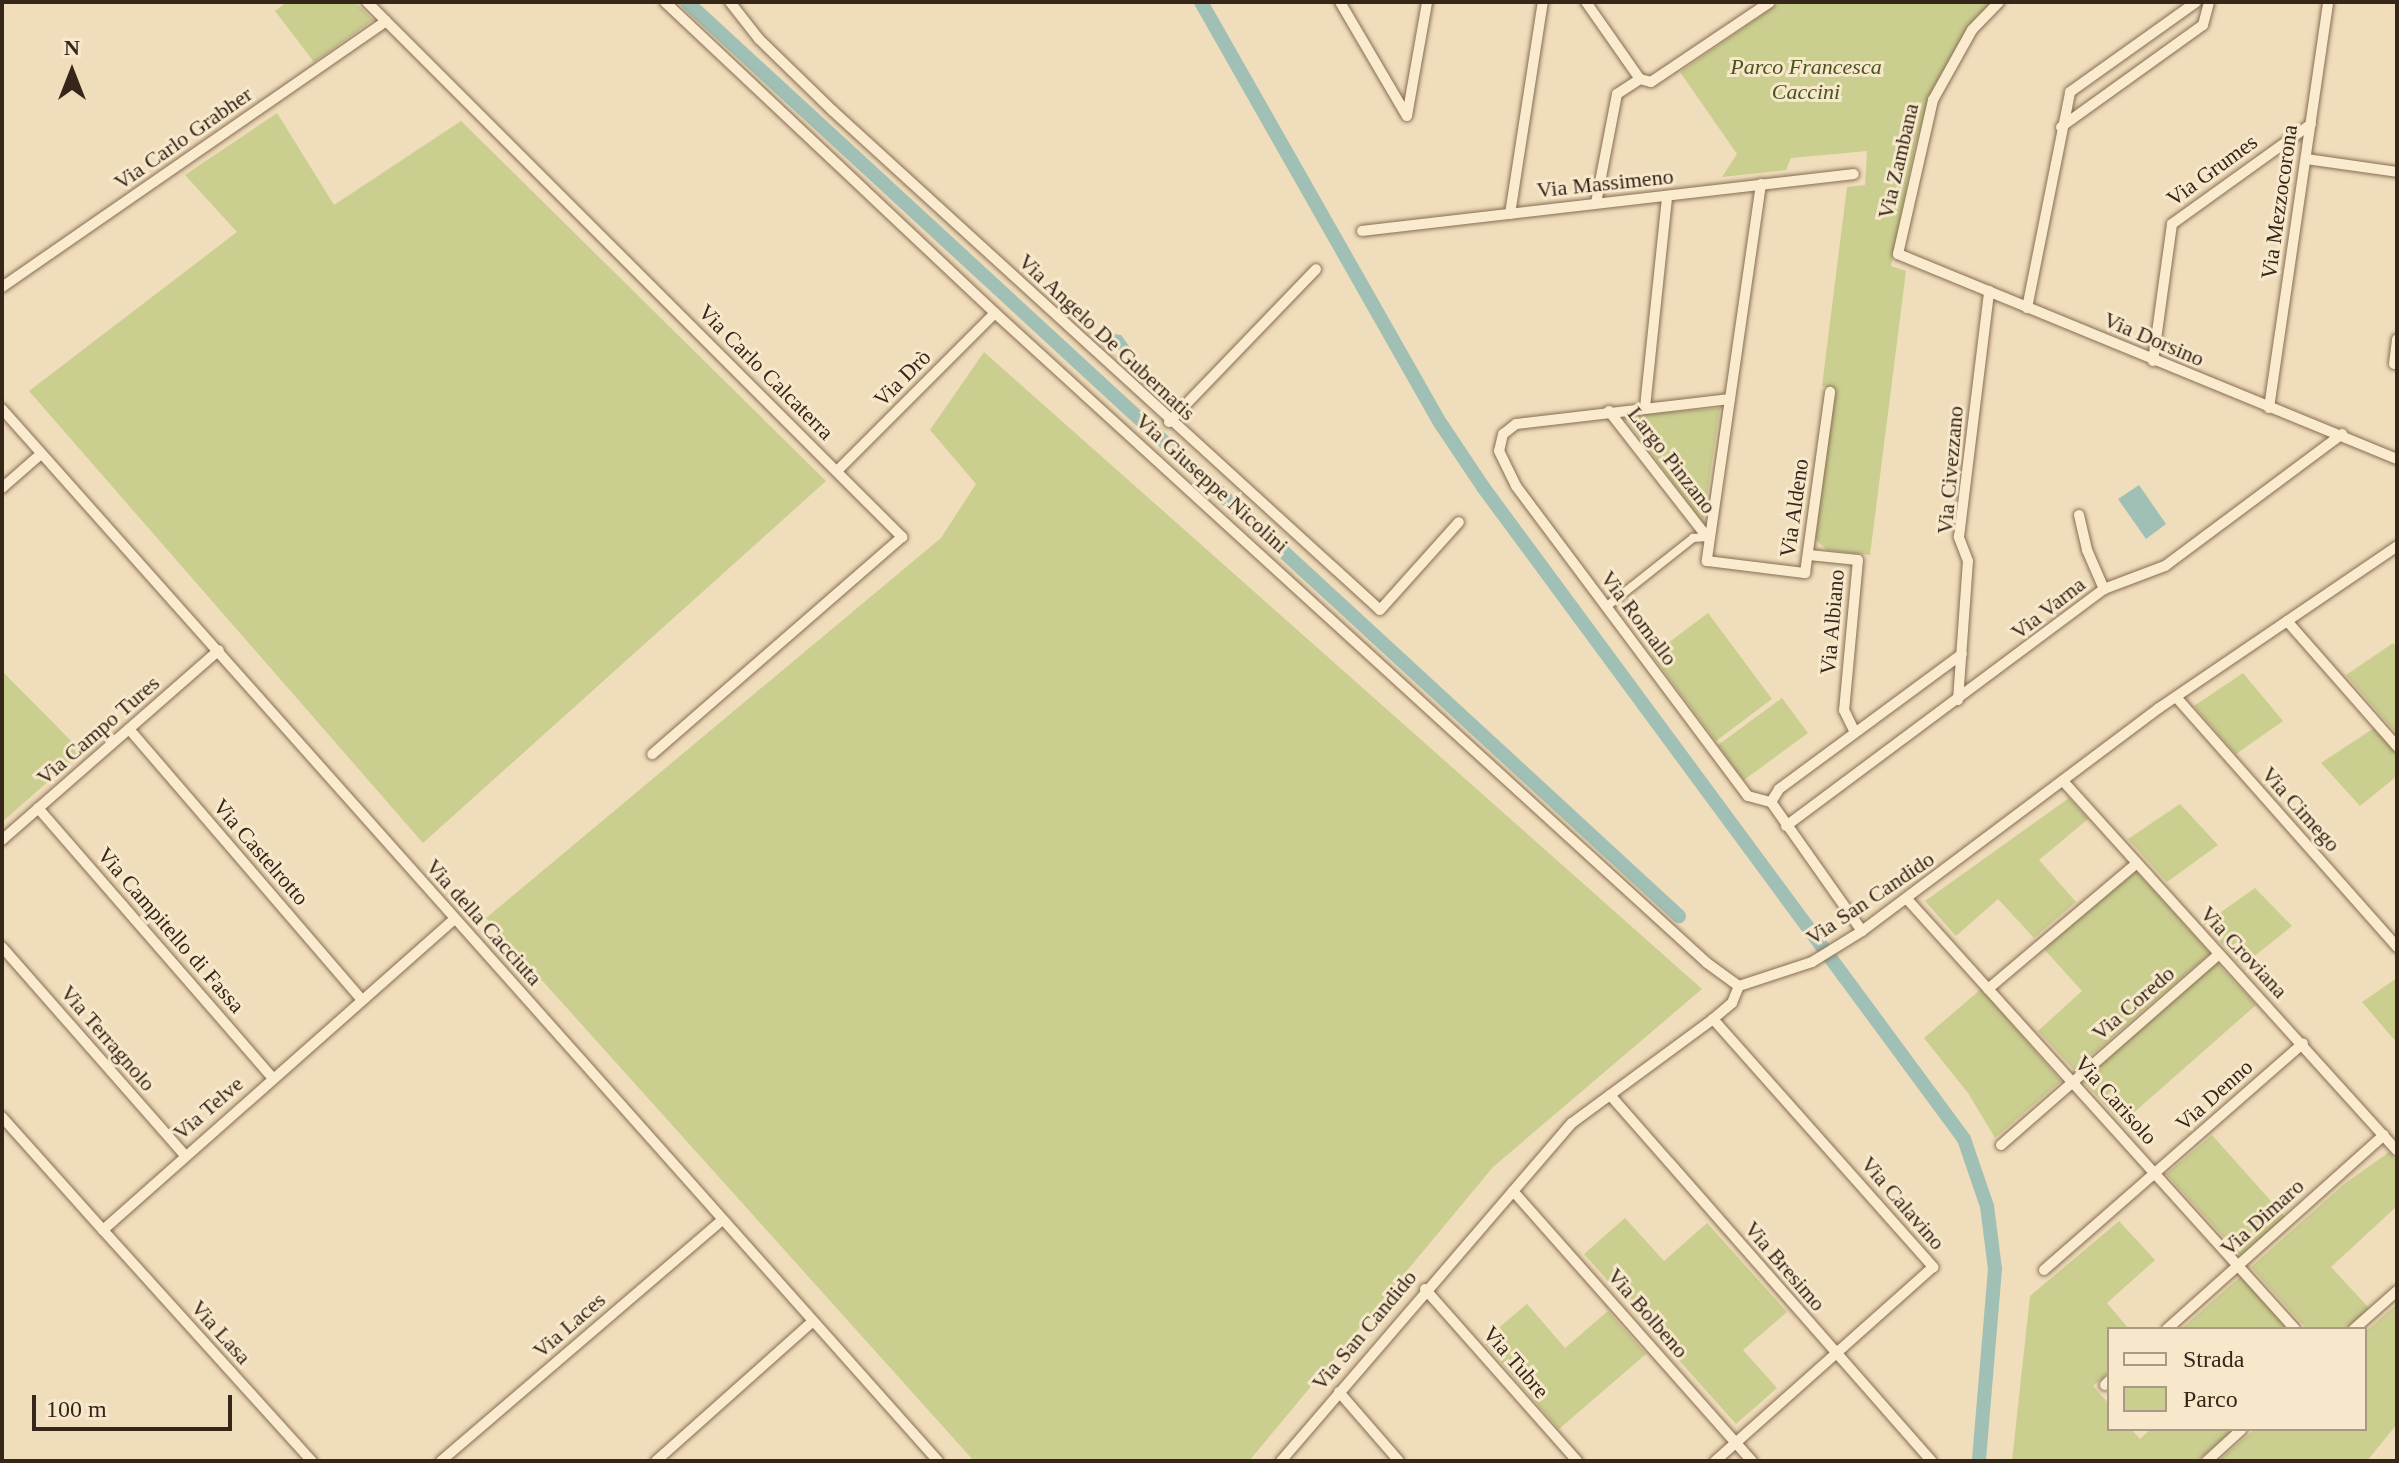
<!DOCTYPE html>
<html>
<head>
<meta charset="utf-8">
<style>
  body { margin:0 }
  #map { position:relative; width:2399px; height:1463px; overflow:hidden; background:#f0ddbb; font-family:Georgia,serif }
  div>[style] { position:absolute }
  .green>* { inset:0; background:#cace8f }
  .water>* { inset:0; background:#a0c0b5 }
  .canal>* { height:14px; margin:-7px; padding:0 7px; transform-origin:7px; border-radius:7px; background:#a0c0b5 }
  .roads { filter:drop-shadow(0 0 2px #876d54) drop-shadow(0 0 2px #876d54) }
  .pedestrian>* { height:8px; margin:-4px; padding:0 4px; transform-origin:4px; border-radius:4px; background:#fbebce }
  .minor>* { height:10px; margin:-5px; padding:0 5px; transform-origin:5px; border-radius:5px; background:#fbebce }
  span { translate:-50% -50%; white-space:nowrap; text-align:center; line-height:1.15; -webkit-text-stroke:6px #f7e8cb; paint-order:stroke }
  .park-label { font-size:22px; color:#495320; font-style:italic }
  .street-label { font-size:22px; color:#36261a }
  .frame { position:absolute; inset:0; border:4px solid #36261a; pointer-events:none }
  .legend { position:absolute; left:2107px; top:1327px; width:260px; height:104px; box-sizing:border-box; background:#f7e8cb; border:2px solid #aa9a84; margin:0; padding:10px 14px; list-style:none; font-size:24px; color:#36261a }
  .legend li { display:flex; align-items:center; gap:16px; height:40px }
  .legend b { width:40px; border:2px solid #aa9a84 }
  .north { position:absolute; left:32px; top:32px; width:80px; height:80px; -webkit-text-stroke:6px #f7e8cb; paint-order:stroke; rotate:0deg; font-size:22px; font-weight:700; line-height:32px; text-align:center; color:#36261a }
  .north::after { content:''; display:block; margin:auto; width:28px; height:36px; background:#36261a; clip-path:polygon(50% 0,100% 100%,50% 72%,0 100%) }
  .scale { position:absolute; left:32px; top:1395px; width:200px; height:36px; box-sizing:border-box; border:4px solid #36261a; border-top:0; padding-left:10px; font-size:24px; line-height:28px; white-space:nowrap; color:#36261a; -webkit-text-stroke:6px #f7e8cb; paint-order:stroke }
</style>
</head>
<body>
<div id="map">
  <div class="green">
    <div style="clip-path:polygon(287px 2px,355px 2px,373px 20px,314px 62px,275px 11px)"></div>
    <div style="clip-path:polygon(1781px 2px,1992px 2px,1968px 26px,1930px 96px,1915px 146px,1891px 266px,1906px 271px,1870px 555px,1827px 550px,1815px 539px,1834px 388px,1822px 386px,1847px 187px,1865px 185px,1867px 151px,1791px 158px,1786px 170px,1722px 177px,1737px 154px,1680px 72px)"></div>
    <div style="clip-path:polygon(277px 113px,334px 205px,461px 121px,826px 481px,423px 843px,29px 391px,237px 232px,185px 175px)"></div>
    <div style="clip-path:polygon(984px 352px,1702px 989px,1493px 1167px,1249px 1461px,974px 1461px,486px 918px,941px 538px,976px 484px,930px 430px)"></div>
    <div style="clip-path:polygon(1720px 408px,1703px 523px,1624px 416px)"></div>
    <div style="clip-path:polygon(1708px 613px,1772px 699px,1716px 741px,1652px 655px)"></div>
    <div style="clip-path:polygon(2393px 643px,2397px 648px,2397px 734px,2346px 675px)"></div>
    <div style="clip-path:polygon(2px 671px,82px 752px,2px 822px)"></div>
    <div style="clip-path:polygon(2243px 673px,2283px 721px,2236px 754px,2194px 706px)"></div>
    <div style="clip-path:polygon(1782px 698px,1808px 733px,1744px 780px,1718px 745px)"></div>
    <div style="clip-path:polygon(2374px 728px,2397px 755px,2397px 776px,2360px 806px,2321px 763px)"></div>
    <div style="clip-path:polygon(2069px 798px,2088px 819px,2039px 860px,2076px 902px,2034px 938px,1998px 899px,1956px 936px,1925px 901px)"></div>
    <div style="clip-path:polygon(2180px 804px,2218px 845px,2167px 882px,2128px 839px)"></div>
    <div style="clip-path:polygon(2136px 871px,2210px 953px,2074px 1070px,2038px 1031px,2082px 991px,2044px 949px)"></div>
    <div style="clip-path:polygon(2255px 888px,2292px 926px,2242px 966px,2204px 924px)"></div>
    <div style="clip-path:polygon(2217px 963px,2256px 1005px,2122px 1123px,2083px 1081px)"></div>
    <div style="clip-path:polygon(2397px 978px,2397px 1043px,2362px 1002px)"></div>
    <div style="clip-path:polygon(1981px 989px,2061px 1081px,1995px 1138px,1968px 1093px,1924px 1038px)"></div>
    <div style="clip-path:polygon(2212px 1135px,2286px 1218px,2242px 1257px,2166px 1174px)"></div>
    <div style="clip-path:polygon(2389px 1152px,2397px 1161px,2397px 1206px,2331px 1267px,2369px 1308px,2346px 1329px,2307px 1329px,2251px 1267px,2343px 1185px)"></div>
    <div style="clip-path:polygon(1625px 1218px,1664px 1261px,1707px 1223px,1787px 1312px,1743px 1350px,1777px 1388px,1736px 1424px,1584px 1254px)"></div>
    <div style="clip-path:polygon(2119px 1221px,2155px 1260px,2107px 1303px,2129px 1329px,2109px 1329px,2109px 1372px,2093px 1386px,2109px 1404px,2109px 1429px,2131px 1429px,2140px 1439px,2151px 1429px,2234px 1429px,2197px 1461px,2012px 1461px,2030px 1296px)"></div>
    <div style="clip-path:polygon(2241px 1276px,2290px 1329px,2181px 1329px)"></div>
    <div style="clip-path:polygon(1527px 1304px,1565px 1348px,1608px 1311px,1646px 1354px,1559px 1429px,1483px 1341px)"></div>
    <div style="clip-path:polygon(2397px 1304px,2397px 1424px,2367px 1461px,2218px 1461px,2255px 1429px,2365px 1429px,2365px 1332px)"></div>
  </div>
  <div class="water">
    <div style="clip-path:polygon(1107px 333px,1121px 335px,1134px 353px,1110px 348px)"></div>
    <div style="clip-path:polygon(2139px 485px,2166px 524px,2146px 539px,2118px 499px)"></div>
  </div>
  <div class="canal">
    <div style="left:687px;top:2px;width:1349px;rotate:42.66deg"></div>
    <div style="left:1201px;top:2px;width:485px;rotate:60.4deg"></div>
    <div style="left:1441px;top:424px;width:76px;rotate:56.3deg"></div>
    <div style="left:1483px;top:487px;width:810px;rotate:53.58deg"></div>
    <div style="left:1964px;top:1139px;width:71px;rotate:71.1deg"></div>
    <div style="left:1987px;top:1206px;width:64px;rotate:82.8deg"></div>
    <div style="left:1995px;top:1269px;width:193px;rotate:94.8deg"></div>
  </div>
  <div class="roads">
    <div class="pedestrian">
      <div style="left:1606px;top:607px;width:111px;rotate:-38.4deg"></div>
      <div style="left:1693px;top:538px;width:14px;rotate:-4deg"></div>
    </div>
    <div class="minor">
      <div style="left:367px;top:2px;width:757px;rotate:45deg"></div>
      <div style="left:902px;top:537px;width:331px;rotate:139deg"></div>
      <div style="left:665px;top:2px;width:453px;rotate:43.3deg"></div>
      <div style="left:995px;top:313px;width:964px;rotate:42.39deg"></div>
      <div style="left:1707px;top:963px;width:39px;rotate:36deg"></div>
      <div style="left:730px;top:2px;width:47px;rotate:51.9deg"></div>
      <div style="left:759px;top:39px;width:103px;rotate:44.2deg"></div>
      <div style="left:833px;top:111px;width:740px;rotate:42.37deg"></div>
      <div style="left:1380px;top:610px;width:118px;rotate:-48.1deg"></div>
      <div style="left:1340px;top:2px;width:132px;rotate:59.6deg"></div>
      <div style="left:1407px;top:116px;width:116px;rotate:-80deg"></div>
      <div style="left:1586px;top:2px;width:94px;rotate:55deg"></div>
      <div style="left:1999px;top:2px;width:39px;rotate:134deg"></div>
      <div style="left:1972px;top:30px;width:80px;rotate:119.1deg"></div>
      <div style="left:1933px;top:100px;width:158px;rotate:102.8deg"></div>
      <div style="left:1898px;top:254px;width:539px;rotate:22.33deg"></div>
      <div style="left:1640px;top:79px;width:11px;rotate:15deg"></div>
      <div style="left:1651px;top:82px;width:143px;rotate:-33.9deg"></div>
      <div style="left:2061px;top:127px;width:175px;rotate:-35.7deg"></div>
      <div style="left:2203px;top:25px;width:24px;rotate:-75deg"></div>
      <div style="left:2306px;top:159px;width:92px;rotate:8.1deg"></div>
      <div style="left:1761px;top:184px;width:381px;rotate:98.2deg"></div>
      <div style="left:1707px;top:561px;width:99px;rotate:7deg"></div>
      <div style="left:1805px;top:573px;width:183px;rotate:-82.1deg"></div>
      <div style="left:1596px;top:203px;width:111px;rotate:-79.1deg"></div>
      <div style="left:1617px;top:94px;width:27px;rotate:-33deg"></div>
      <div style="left:1510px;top:214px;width:215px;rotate:-81.2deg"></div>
      <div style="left:1362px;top:231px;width:495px;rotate:-6.6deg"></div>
      <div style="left:2px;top:287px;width:467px;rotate:-34.7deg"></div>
      <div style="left:2027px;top:308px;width:220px;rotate:-78.7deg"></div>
      <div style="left:2070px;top:92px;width:155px;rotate:-35.5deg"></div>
      <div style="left:2153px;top:361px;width:138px;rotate:-82.1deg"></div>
      <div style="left:2172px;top:224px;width:171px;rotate:-35.7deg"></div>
      <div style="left:2394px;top:364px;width:25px;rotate:-83deg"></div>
      <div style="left:1730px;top:399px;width:215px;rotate:173.3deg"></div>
      <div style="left:1516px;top:424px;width:16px;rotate:142deg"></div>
      <div style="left:1503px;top:434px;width:17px;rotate:103deg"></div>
      <div style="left:1499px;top:451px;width:39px;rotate:64deg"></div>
      <div style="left:1516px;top:486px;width:387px;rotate:53.2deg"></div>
      <div style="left:1748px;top:796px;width:24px;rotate:15deg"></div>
      <div style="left:1645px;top:407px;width:212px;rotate:-84deg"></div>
      <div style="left:2269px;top:408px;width:410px;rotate:-81.7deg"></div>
      <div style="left:2px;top:409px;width:1408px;rotate:48.34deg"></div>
      <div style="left:1609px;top:411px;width:160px;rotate:52.1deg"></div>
      <div style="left:1169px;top:422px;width:212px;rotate:-46.1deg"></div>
      <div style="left:837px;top:471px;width:223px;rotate:-45deg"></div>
      <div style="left:2px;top:488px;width:52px;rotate:-41.1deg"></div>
      <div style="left:2079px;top:515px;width:36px;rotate:77deg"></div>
      <div style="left:2087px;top:550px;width:43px;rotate:66.4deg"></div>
      <div style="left:1809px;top:555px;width:49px;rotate:5.8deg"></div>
      <div style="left:1858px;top:560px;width:151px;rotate:95.3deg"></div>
      <div style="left:1844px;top:710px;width:25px;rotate:64deg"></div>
      <div style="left:2287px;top:621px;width:167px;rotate:48.7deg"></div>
      <div style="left:2176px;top:697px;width:334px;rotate:48.5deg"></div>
      <div style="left:1958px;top:700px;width:139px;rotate:-85.9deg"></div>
      <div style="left:1968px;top:561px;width:26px;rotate:-111deg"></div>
      <div style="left:1959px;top:537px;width:248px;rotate:-83deg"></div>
      <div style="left:129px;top:729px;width:357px;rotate:49.3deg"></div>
      <div style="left:2063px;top:781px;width:498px;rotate:47.9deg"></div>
      <div style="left:38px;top:808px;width:358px;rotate:49deg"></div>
      <div style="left:1786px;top:826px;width:397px;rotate:-36.7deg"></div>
      <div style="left:2104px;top:589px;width:65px;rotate:-20.7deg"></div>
      <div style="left:2165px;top:566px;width:221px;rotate:-36.7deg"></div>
      <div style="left:2px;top:840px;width:288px;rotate:-41.2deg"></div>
      <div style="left:1907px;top:899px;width:579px;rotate:47.94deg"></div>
      <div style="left:1862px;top:931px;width:158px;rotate:-125.2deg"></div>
      <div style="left:1771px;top:802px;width:15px;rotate:-58deg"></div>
      <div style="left:1779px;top:789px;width:227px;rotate:-36.4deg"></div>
      <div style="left:2px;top:947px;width:277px;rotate:48.7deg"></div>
      <div style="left:1988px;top:989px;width:194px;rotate:-40.2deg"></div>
      <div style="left:1713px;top:1019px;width:332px;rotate:48.4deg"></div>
      <div style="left:1933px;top:1267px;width:292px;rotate:138.3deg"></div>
      <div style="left:1610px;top:1095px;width:487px;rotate:48.7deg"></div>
      <div style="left:2px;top:1117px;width:152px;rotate:48.2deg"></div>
      <div style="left:103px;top:1230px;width:470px;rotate:-41.5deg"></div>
      <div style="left:2001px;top:1145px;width:288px;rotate:-41.2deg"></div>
      <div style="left:1513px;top:1191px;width:361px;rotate:48.5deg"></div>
      <div style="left:103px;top:1230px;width:312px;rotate:47.9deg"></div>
      <div style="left:2044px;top:1270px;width:344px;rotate:-41.2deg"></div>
      <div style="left:1425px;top:1289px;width:230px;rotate:48.5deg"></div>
      <div style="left:2167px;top:1329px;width:291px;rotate:-41.8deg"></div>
      <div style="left:2354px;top:1329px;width:57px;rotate:-41.5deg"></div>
      <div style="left:2105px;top:1385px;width:6px;rotate:-45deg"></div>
      <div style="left:1339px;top:1392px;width:91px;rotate:49deg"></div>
      <div style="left:441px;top:1461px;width:370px;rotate:-40.6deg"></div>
      <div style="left:656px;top:1461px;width:210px;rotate:-41.7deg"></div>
      <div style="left:1281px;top:1461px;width:446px;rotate:-49.3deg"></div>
      <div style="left:1572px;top:1123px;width:175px;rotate:-36.4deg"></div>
      <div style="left:1713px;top:1019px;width:25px;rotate:-40deg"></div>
      <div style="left:1732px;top:1003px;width:18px;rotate:-68deg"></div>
      <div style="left:1739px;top:986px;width:77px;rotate:-18.2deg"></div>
      <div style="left:1812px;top:962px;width:59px;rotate:-31.8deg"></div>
      <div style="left:1862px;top:931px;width:371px;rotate:-36.9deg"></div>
      <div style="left:2159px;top:708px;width:288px;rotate:-34.2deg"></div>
      <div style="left:2207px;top:1461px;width:47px;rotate:-42.4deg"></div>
    </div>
  </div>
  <div class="park-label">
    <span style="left:1806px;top:79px">Parco Francesca<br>Caccini</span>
  </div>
  <div class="street-label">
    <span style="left:183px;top:138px;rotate:-35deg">Via Carlo Grabher</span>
    <span style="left:1898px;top:161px;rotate:-77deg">Via Zambana</span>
    <span style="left:2212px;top:170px;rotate:-36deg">Via Grumes</span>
    <span style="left:1605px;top:183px;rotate:-6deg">Via Massimeno</span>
    <span style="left:2279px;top:202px;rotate:-82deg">Via Mezzocorona</span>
    <span style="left:1107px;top:337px;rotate:43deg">Via Angelo De Gubernatis</span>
    <span style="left:2154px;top:339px;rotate:23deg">Via Dorsino</span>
    <span style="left:766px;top:372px;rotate:45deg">Via Carlo Calcaterra</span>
    <span style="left:902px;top:378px;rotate:-45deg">Via Drò</span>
    <span style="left:1672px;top:460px;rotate:52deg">Largo Pinzano</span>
    <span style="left:1950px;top:470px;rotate:-85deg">Via Civezzano</span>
    <span style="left:1212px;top:483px;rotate:42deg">Via Giuseppe Nicolini</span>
    <span style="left:1794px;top:508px;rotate:-82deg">Via Aldeno</span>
    <span style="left:2048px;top:608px;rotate:-38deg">Via Varna</span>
    <span style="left:1639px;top:618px;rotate:53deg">Via Romallo</span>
    <span style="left:1832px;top:622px;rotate:-85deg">Via Albiano</span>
    <span style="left:98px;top:730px;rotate:-41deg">Via Campo Tures</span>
    <span style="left:2301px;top:809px;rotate:48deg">Via Cimego</span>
    <span style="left:261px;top:852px;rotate:49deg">Via Castelrotto</span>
    <span style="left:1870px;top:898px;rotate:-34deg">Via San Candido</span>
    <span style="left:484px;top:922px;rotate:48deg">Via della Cacciuta</span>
    <span style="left:171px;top:930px;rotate:49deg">Via Campitello di Fassa</span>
    <span style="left:2244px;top:952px;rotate:47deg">Via Croviana</span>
    <span style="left:2133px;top:1003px;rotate:-41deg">Via Coredo</span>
    <span style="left:108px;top:1038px;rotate:49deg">Via Terragnolo</span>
    <span style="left:2214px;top:1095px;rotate:-42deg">Via Denno</span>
    <span style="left:2116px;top:1100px;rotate:48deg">Via Carisolo</span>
    <span style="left:208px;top:1108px;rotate:-41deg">Via Telve</span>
    <span style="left:1903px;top:1203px;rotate:49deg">Via Calavino</span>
    <span style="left:2262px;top:1217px;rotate:-42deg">Via Dimaro</span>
    <span style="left:1785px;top:1266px;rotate:49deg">Via Bresimo</span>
    <span style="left:1648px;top:1313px;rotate:49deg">Via Bolbeno</span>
    <span style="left:569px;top:1325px;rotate:-41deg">Via Laces</span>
    <span style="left:1364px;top:1330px;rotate:-50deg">Via San Candido</span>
    <span style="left:221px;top:1332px;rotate:48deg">Via Lasa</span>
    <span style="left:1516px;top:1362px;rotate:49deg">Via Tubre</span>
  </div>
  <div class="frame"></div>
  <ul class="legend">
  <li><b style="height:10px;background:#fbebce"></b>Strada</li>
  <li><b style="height:22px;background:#cace8f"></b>Parco</li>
  </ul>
  <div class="north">N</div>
  <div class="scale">100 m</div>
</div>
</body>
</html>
